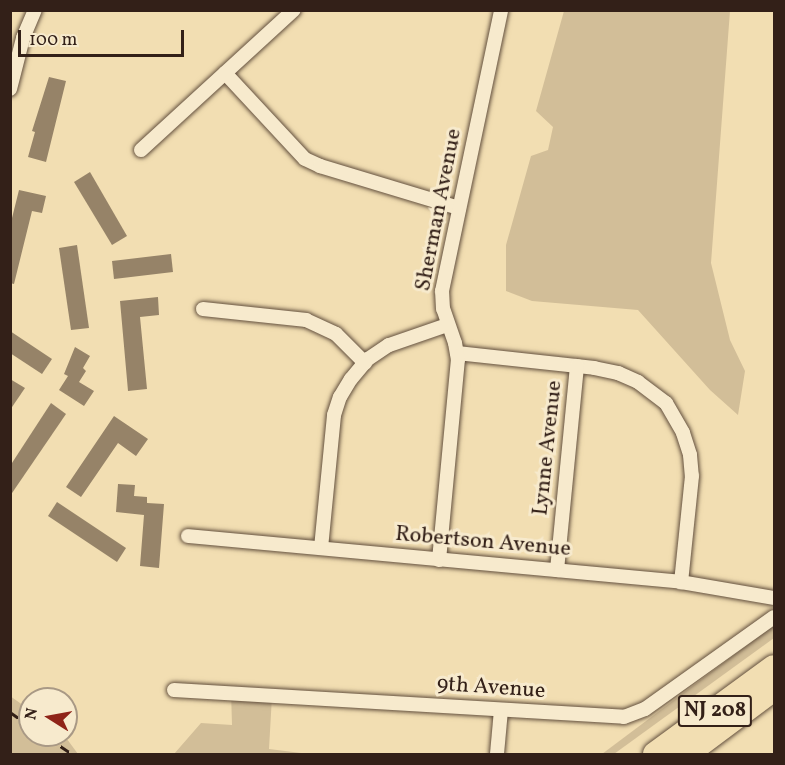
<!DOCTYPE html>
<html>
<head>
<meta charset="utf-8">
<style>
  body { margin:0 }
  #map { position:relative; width:785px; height:765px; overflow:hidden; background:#f2deb2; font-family:Vollkorn,serif }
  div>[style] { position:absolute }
  .green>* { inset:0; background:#d2be98 }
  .building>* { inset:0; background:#968368 }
  .roads { filter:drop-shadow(0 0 2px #63503e) drop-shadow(0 0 2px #63503e) }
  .street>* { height:14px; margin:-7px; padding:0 7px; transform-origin:7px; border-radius:7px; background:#f7eacd }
  .highway>* { height:24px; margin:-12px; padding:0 12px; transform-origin:12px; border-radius:12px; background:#f2deb2 }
  .rail>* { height:3px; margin-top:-1.5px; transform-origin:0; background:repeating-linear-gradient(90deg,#332018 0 10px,transparent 0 20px) }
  span { translate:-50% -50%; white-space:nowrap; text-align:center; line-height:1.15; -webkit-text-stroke:6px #f7eacd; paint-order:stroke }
  .shield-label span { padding:2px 4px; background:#f7eacd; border:2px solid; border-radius:4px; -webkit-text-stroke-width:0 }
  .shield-label { font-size:21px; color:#332018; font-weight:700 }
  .street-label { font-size:22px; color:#332018 }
  .frame { position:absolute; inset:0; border:12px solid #332018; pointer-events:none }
  .north { position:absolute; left:18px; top:687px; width:60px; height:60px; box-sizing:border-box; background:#f7eacd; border:2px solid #a99985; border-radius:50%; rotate:281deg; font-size:16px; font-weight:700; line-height:24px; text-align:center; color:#332018 }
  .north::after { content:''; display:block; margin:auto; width:21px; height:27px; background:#8f2418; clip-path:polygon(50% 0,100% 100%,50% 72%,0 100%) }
  .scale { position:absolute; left:18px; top:30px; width:166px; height:27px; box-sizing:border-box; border:3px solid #332018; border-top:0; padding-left:8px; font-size:18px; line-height:21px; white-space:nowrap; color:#332018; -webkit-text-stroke:4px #f7eacd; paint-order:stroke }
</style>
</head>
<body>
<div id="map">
  <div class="green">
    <div style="clip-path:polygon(564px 11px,730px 11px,711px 263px,730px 340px,745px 371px,738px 415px,710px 390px,638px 310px,532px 301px,506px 291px,506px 245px,531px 156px,548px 150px,553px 127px,536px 111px)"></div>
    <div style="clip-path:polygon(774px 625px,774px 638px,614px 754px,602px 754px)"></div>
    <div style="clip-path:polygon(231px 691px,272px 696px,269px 749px,309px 754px,174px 754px,201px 723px,232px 725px)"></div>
    <div style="clip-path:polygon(10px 696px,30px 710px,30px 735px,64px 735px,78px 754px,11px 754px)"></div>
  </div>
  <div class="building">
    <div style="clip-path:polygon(49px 77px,66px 81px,46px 162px,28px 157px,35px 132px,32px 131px)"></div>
    <div style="clip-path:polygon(90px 172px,127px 236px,112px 245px,74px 182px)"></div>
    <div style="clip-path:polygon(19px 190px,46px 196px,42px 213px,32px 211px,14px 284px,10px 283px,10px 226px)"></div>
    <div style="clip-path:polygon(77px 245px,89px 328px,71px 330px,59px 248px)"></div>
    <div style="clip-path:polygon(171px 254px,173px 272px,114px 279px,112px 261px)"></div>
    <div style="clip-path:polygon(158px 297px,159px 315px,140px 317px,147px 389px,128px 391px,120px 301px)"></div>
    <div style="clip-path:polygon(10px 331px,52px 359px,42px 374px,10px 353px)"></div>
    <div style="clip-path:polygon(75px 347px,90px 356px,83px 368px,86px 371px,79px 382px,94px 391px,84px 406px,59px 390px,68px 376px,64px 374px)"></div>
    <div style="clip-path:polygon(10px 379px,25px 388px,10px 410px)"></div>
    <div style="clip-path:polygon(51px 403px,66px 414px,10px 496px,10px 466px)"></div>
    <div style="clip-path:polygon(114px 416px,148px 439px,136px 456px,118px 443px,81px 497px,66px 487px)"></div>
    <div style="clip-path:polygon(118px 484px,135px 485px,134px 496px,147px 497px,147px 503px,164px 504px,159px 568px,140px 566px,144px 515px,116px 512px)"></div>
    <div style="clip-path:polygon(57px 502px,126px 548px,117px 562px,48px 516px)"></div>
  </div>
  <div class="roads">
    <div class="street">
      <div style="left:225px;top:73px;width:117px;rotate:47.1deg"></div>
      <div style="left:305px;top:159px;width:17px;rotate:25deg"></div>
      <div style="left:320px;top:166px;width:145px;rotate:16.8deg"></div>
      <div style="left:10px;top:89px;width:53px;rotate:-75.7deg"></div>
      <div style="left:23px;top:38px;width:30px;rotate:-67deg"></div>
      <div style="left:141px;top:150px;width:207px;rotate:-42.5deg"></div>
      <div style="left:203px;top:309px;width:104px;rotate:6.1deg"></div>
      <div style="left:306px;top:320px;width:33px;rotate:25deg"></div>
      <div style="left:336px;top:334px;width:41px;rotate:45deg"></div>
      <div style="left:457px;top:353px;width:138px;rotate:6.2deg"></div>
      <div style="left:594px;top:368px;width:25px;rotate:12deg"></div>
      <div style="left:618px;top:373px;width:22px;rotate:24deg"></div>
      <div style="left:638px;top:382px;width:35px;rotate:37deg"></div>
      <div style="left:666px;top:403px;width:34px;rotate:60deg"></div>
      <div style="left:683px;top:433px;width:23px;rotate:72deg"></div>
      <div style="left:690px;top:455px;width:21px;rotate:85deg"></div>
      <div style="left:692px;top:476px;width:107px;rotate:95.9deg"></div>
      <div style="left:188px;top:536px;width:495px;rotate:5.3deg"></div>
      <div style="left:681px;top:582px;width:94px;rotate:9.8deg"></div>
      <div style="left:321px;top:548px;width:134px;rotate:-84.4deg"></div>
      <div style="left:334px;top:415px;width:19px;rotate:-72deg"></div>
      <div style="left:340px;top:397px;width:21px;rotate:-59deg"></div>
      <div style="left:351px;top:379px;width:26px;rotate:-50deg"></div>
      <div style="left:368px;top:359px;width:25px;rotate:-34deg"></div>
      <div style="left:389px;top:345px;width:61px;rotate:-19deg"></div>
      <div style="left:439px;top:560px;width:201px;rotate:-84.6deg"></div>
      <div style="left:458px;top:360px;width:17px;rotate:-100deg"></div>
      <div style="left:455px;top:343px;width:36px;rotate:-109deg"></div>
      <div style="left:443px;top:309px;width:18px;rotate:-93deg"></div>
      <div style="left:442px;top:291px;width:287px;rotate:-78.1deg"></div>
      <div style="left:557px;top:570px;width:205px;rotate:-84.4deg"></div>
      <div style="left:174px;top:690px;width:451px;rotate:3.4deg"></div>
      <div style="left:624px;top:717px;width:22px;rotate:-21deg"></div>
      <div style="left:645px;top:709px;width:158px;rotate:-35.5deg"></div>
      <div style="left:497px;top:754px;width:44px;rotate:-84.8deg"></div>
    </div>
    <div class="highway">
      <div style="left:655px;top:754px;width:147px;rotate:-36.2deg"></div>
      <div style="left:687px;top:754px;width:109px;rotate:-36.8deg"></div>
    </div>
  </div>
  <div class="rail">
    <div style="left:10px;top:712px;width:24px;rotate:35deg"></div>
    <div style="left:44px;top:735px;width:34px;rotate:34deg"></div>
  </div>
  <div class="shield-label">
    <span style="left:715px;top:711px">NJ 208</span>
  </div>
  <div class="street-label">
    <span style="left:439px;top:210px;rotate:-79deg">Sherman Avenue</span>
    <span style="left:548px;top:448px;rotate:-84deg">Lynne Avenue</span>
    <span style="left:483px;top:542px;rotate:5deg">Robertson Avenue</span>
    <span style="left:491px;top:688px;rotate:4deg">9th Avenue</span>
  </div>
  <div class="frame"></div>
  <div class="north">N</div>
  <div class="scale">100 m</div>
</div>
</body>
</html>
